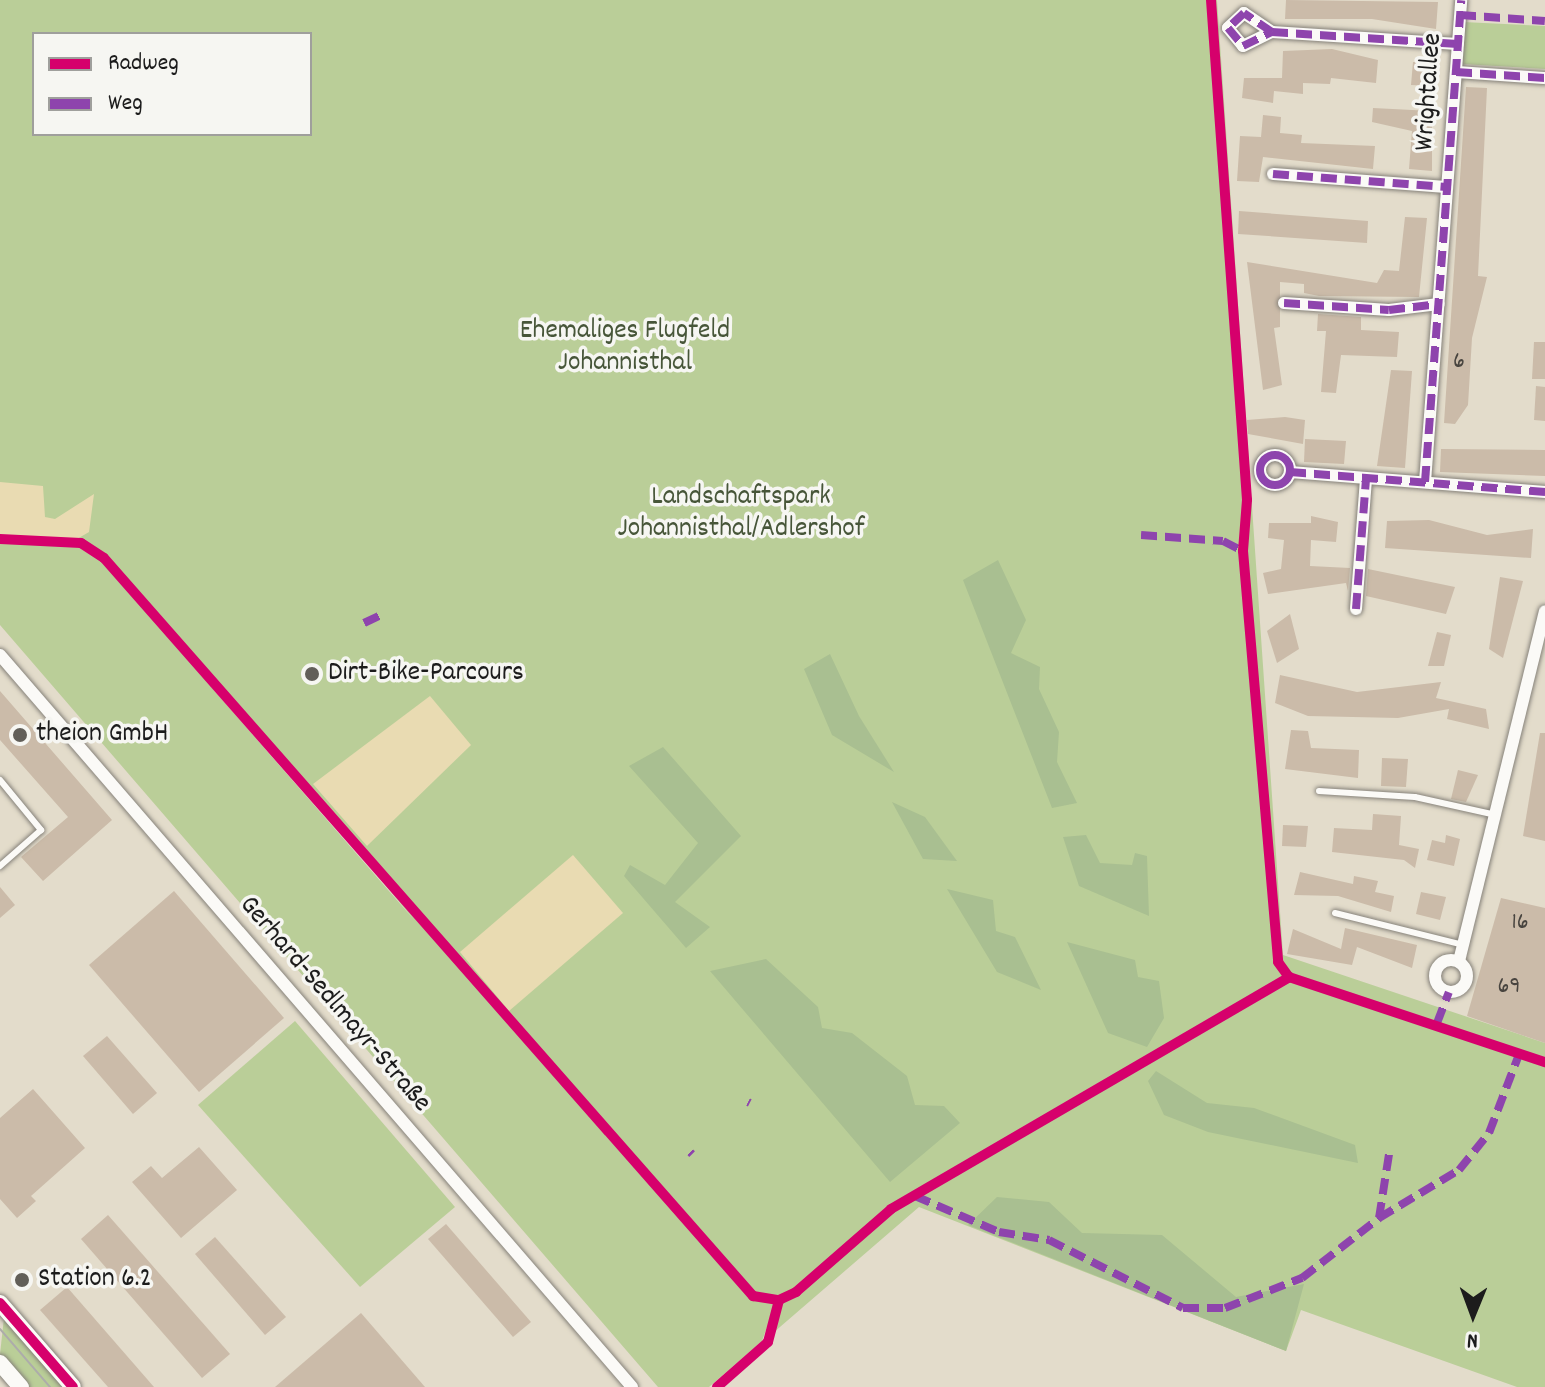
<!DOCTYPE html>
<html>
<head>
<meta charset="utf-8">
<style>
  body { margin:0 }
  #map { position:relative; width:1545px; height:1387px; overflow:hidden; background:#e3dccb; font-family:Dekko,sans-serif }
  div>[style] { position:absolute }
  .green>* { inset:0; background:#bace98 }
  .forest>* { inset:0; background:#a9bf91 }
  .sand>* { inset:0; background:#e9dbb2 }
  .building>* { inset:0; background:#cbbba9 }
  .roads { filter:drop-shadow(0 0 2px #86827a) drop-shadow(0 0 2px #86827a) }
  .service>* { height:6px; margin:-3px; padding:0 3px; transform-origin:3px; border-radius:3px; background:#fbfaf7 }
  .minor>* { height:12px; margin:-6px; padding:0 6px; transform-origin:6px; border-radius:6px; background:#fbfaf7 }
  .minor>.ring { margin:-6px; padding:0; box-sizing:content-box; background:none; border:12px solid #fbfaf7; border-radius:50% }
  .secondary>* { height:16px; margin:-8px; padding:0 8px; transform-origin:8px; border-radius:8px; background:#fbfaf7 }
  .tram>* { height:2px; margin:-1px; padding:0 1px; transform-origin:1px; border-radius:1px; background:#adacaa }
  .quiet>* { height:8px; margin-top:-4px; transform-origin:0; background:repeating-linear-gradient(90deg,#8e44ad 0 16px,transparent 0 24px) }
  .quiet>.ring { margin:-4px; padding:0; box-sizing:content-box; background:none; border:8px solid #8e44ad; border-radius:50% }
  .cycleway>* { height:10px; margin:-5px; padding:0 5px; transform-origin:5px; border-radius:5px; background:#d6006c }
  .dots>* { width:22px; height:22px; translate:-50% -50%; box-sizing:border-box; border:4px solid #f6f6f2; border-radius:50% }
  span { translate:-50% -50%; white-space:nowrap; text-align:center; line-height:1.15; -webkit-text-stroke:7px #f6f6f2; paint-order:stroke }
  .number-label { font-size:24px; color:#48443f }
  .number-label span { -webkit-text-stroke-width:0 }
  .street-label { font-size:28px; color:#1c1c1c }
  .park-label { font-size:28px; color:#475639 }
  .poi-label { font-size:28px; color:#1c1c1c }
  .left { translate:0 -50%; text-align:left }
  .legend { position:absolute; left:32px; top:32px; width:280px; height:104px; box-sizing:border-box; background:#f6f6f2; border:2px solid #9f9f9c; margin:0; padding:10px 14px; list-style:none; font-size:24px; color:#1c1c1c }
  .legend li { display:flex; align-items:center; gap:16px; height:40px }
  .legend b { width:40px; border:2px solid #9f9f9c }
  .north { position:absolute; left:1433px; top:1275px; width:80px; height:80px; -webkit-text-stroke:6px #f6f6f2; paint-order:stroke; rotate:181deg; font-size:22px; font-weight:700; line-height:32px; text-align:center; color:#1c1c1c }
  .north::after { content:''; display:block; margin:auto; width:28px; height:36px; background:#1c1c1c; clip-path:polygon(50% 0,100% 100%,50% 72%,0 100%) }
</style>
</head>
<body>
<div id="map">
  <div class="green">
    <div style="clip-path:polygon(evenodd,0 0,1217px 0,1283px 955px,1545px 1043px,1545px 1387px,1517px 1387px,1301px 1310px,1286px 1351px,919px 1207px,773px 1333px,767px 1327px,762px 1341px,709px 1387px,658px 1387px,0 625px,0 0,34px 34px,310px 34px,310px 134px,34px 134px,34px 34px,0 0,211px 686px,341px 832px,416px 922px,211px 687px,211px 686px)"></div>
    <div style="clip-path:polygon(1463px 22px,1545px 26px,1545px 69px,1462px 64px)"></div>
    <div style="clip-path:polygon(295px 1021px,455px 1207px,360px 1287px,198px 1105px)"></div>
    <div style="clip-path:polygon(4px 1318px,64px 1387px,29px 1387px,0 1354px)"></div>
  </div>
  <div class="forest">
    <div style="clip-path:polygon(998px 560px,1026px 620px,1011px 653px,1040px 667px,1039px 689px,1059px 732px,1057px 762px,1077px 803px,1052px 808px,963px 580px)"></div>
    <div style="clip-path:polygon(830px 654px,859px 716px,894px 772px,832px 735px,804px 669px)"></div>
    <div style="clip-path:polygon(663px 747px,741px 836px,675px 902px,710px 927px,686px 948px,624px 876px,630px 865px,665px 885px,698px 843px,629px 766px)"></div>
    <div style="clip-path:polygon(892px 802px,925px 817px,957px 861px,923px 859px)"></div>
    <div style="clip-path:polygon(1086px 835px,1100px 863px,1132px 865px,1135px 853px,1147px 856px,1149px 916px,1079px 886px,1063px 837px)"></div>
    <div style="clip-path:polygon(947px 889px,993px 900px,996px 931px,1015px 937px,1041px 990px,997px 972px)"></div>
    <div style="clip-path:polygon(1067px 942px,1135px 960px,1138px 977px,1159px 981px,1164px 1018px,1147px 1047px,1108px 1033px)"></div>
    <div style="clip-path:polygon(766px 959px,818px 1007px,822px 1028px,852px 1033px,907px 1076px,915px 1105px,944px 1106px,960px 1123px,890px 1182px,710px 971px)"></div>
    <div style="clip-path:polygon(1156px 1071px,1207px 1103px,1254px 1108px,1355px 1145px,1358px 1163px,1208px 1132px,1164px 1115px,1148px 1081px)"></div>
    <div style="clip-path:polygon(997px 1197px,1049px 1202px,1082px 1233px,1162px 1235px,1236px 1297px,1304px 1284px,1286px 1351px,968px 1225px)"></div>
  </div>
  <div class="sand">
    <div style="clip-path:polygon(0 482px,43px 486px,45px 517px,55px 519px,94px 494px,89px 532px,77px 539px,0 535px)"></div>
    <div style="clip-path:polygon(430px 696px,471px 745px,367px 846px,313px 784px)"></div>
    <div style="clip-path:polygon(573px 855px,623px 913px,509px 1011px,460px 952px)"></div>
  </div>
  <div class="building">
    <div style="clip-path:polygon(1286px 0,1438px 2px,1436px 29px,1372px 19px,1285px 19px)"></div>
    <div style="clip-path:polygon(1332px 49px,1378px 60px,1376px 83px,1331px 78px,1330px 84px,1303px 83px,1303px 94px,1274px 91px,1273px 103px,1242px 98px,1244px 78px,1282px 78px,1283px 51px)"></div>
    <div style="clip-path:polygon(1413px 62px,1437px 64px,1435px 86px,1411px 85px)"></div>
    <div style="clip-path:polygon(1466px 87px,1487px 88px,1478px 276px,1487px 277px,1472px 338px,1468px 405px,1455px 424px,1444px 423px)"></div>
    <div style="clip-path:polygon(1373px 108px,1432px 111px,1432px 171px,1409px 169px,1412px 131px,1372px 122px)"></div>
    <div style="clip-path:polygon(1263px 115px,1281px 117px,1280px 133px,1302px 135px,1301px 143px,1375px 146px,1373px 169px,1263px 157px,1259px 182px,1237px 181px,1240px 136px,1261px 137px)"></div>
    <div style="clip-path:polygon(1239px 211px,1368px 221px,1367px 243px,1238px 234px)"></div>
    <div style="clip-path:polygon(1405px 217px,1427px 218px,1419px 297px,1319px 296px,1304px 293px,1304px 284px,1280px 282px,1280px 327px,1274px 328px,1282px 385px,1263px 390px,1247px 262px,1377px 283px,1384px 270px,1399px 271px)"></div>
    <div style="clip-path:polygon(1318px 314px,1361px 317px,1361px 330px,1399px 332px,1397px 357px,1341px 355px,1336px 393px,1321px 392px,1326px 331px,1317px 331px)"></div>
    <div style="clip-path:polygon(1534px 342px,1545px 342px,1545px 379px,1532px 379px)"></div>
    <div style="clip-path:polygon(1391px 370px,1412px 371px,1405px 468px,1377px 466px)"></div>
    <div style="clip-path:polygon(1536px 386px,1545px 387px,1545px 421px,1534px 420px)"></div>
    <div style="clip-path:polygon(1285px 417px,1305px 420px,1303px 444px,1248px 434px,1247px 420px)"></div>
    <div style="clip-path:polygon(1305px 439px,1346px 441px,1344px 464px,1304px 462px)"></div>
    <div style="clip-path:polygon(1441px 449px,1545px 450px,1545px 476px,1440px 472px)"></div>
    <div style="clip-path:polygon(1311px 516px,1338px 522px,1336px 542px,1311px 540px,1310px 566px,1350px 568px,1348px 591px,1346px 583px,1268px 594px,1263px 573px,1281px 569px,1284px 540px,1268px 538px,1269px 523px,1311px 523px)"></div>
    <div style="clip-path:polygon(1429px 520px,1487px 535px,1533px 529px,1531px 558px,1385px 548px,1387px 521px)"></div>
    <div style="clip-path:polygon(1368px 569px,1455px 587px,1446px 614px,1366px 596px)"></div>
    <div style="clip-path:polygon(1500px 577px,1523px 581px,1503px 658px,1489px 649px)"></div>
    <div style="clip-path:polygon(1290px 614px,1299px 649px,1277px 663px,1267px 631px)"></div>
    <div style="clip-path:polygon(1437px 632px,1451px 635px,1444px 666px,1428px 666px)"></div>
    <div style="clip-path:polygon(1280px 675px,1357px 692px,1441px 682px,1436px 698px,1486px 709px,1489px 729px,1447px 719px,1449px 709px,1398px 718px,1308px 716px,1275px 703px)"></div>
    <div style="clip-path:polygon(0 691px,112px 820px,43px 881px,21px 857px,68px 817px,0 740px)"></div>
    <div style="clip-path:polygon(1291px 730px,1308px 731px,1311px 748px,1359px 750px,1358px 778px,1285px 769px)"></div>
    <div style="clip-path:polygon(1540px 733px,1545px 733px,1545px 841px,1523px 836px)"></div>
    <div style="clip-path:polygon(1382px 758px,1408px 759px,1406px 787px,1381px 786px)"></div>
    <div style="clip-path:polygon(1458px 770px,1478px 775px,1466px 802px,1451px 799px)"></div>
    <div style="clip-path:polygon(1373px 814px,1401px 816px,1399px 845px,1419px 849px,1415px 868px,1404px 860px,1332px 852px,1334px 828px,1372px 830px)"></div>
    <div style="clip-path:polygon(1283px 825px,1308px 826px,1306px 847px,1282px 846px)"></div>
    <div style="clip-path:polygon(1446px 835px,1460px 839px,1454px 866px,1427px 860px,1432px 840px,1445px 843px)"></div>
    <div style="clip-path:polygon(1300px 872px,1353px 884px,1354px 876px,1378px 881px,1375px 892px,1394px 896px,1391px 912px,1338px 896px,1294px 895px)"></div>
    <div style="clip-path:polygon(0 887px,15px 905px,0 918px)"></div>
    <div style="clip-path:polygon(174px 891px,284px 1018px,199px 1092px,89px 965px)"></div>
    <div style="clip-path:polygon(1421px 892px,1446px 897px,1440px 920px,1416px 914px)"></div>
    <div style="clip-path:polygon(1501px 898px,1545px 908px,1545px 1043px,1467px 1016px)"></div>
    <div style="clip-path:polygon(1345px 928px,1417px 945px,1412px 968px,1357px 947px,1352px 965px,1287px 954px,1293px 929px,1341px 949px)"></div>
    <div style="clip-path:polygon(107px 1036px,157px 1093px,133px 1114px,83px 1056px)"></div>
    <div style="clip-path:polygon(33px 1089px,85px 1148px,31px 1196px,36px 1201px,17px 1218px,0 1199px,0 1118px)"></div>
    <div style="clip-path:polygon(199px 1147px,237px 1190px,181px 1238px,132px 1182px,151px 1166px,162px 1178px)"></div>
    <div style="clip-path:polygon(108px 1215px,230px 1354px,202px 1378px,81px 1239px)"></div>
    <div style="clip-path:polygon(446px 1224px,531px 1322px,513px 1337px,428px 1239px)"></div>
    <div style="clip-path:polygon(215px 1237px,286px 1317px,265px 1335px,195px 1254px)"></div>
    <div style="clip-path:polygon(67px 1287px,154px 1387px,108px 1387px,40px 1310px)"></div>
    <div style="clip-path:polygon(361px 1313px,425px 1387px,275px 1387px)"></div>
  </div>
  <div class="roads">
    <div class="service">
      <div style="left:0;top:780px;width:65px;rotate:50.6deg"></div>
      <div style="left:41px;top:830px;width:55px;rotate:138.7deg"></div>
      <div style="left:1319px;top:791px;width:96px;rotate:3.6deg"></div>
      <div style="left:1415px;top:797px;width:83px;rotate:12.5deg"></div>
      <div style="left:1335px;top:913px;width:132px;rotate:14deg"></div>
    </div>
    <div class="minor">
      <div style="left:1272px;top:32px;width:34px;rotate:-146deg"></div>
      <div style="left:1244px;top:13px;width:22px;rotate:137deg"></div>
      <div style="left:1228px;top:28px;width:23px;rotate:50deg"></div>
      <div style="left:1243px;top:46px;width:32px;rotate:-26deg"></div>
      <div style="left:1272px;top:32px;width:186px;rotate:3.7deg"></div>
      <div style="left:1456px;top:72px;width:89px;rotate:3.9deg"></div>
      <div style="left:1273px;top:174px;width:174px;rotate:4.3deg"></div>
      <div style="left:1284px;top:303px;width:105px;rotate:3.8deg"></div>
      <div style="left:1389px;top:310px;width:50px;rotate:-6.8deg"></div>
      <div class="ring" style="left:1260px;top:455px;width:18px;height:18px"></div>
      <div style="left:1290px;top:472px;width:256px;rotate:4.5deg"></div>
      <div style="left:1425px;top:482px;width:483px;rotate:-85.7deg"></div>
      <div style="left:1356px;top:609px;width:130px;rotate:-85.6deg"></div>
      <div style="left:0;top:655px;width:967px;rotate:49.19deg"></div>
      <div class="ring" style="left:1435px;top:960px;width:20px;height:20px"></div>
      <div style="left:1459px;top:961px;width:360px;rotate:-76.2deg"></div>
    </div>
    <div class="secondary">
      <div style="left:0;top:1303px;width:111px;rotate:49deg"></div>
      <div style="left:0;top:1363px;width:32px;rotate:49deg"></div>
    </div>
  </div>
  <div class="tram">
    <div style="left:0;top:1329px;width:77px;rotate:49.2deg"></div>
  </div>
  <div class="quiet">
    <div style="left:1460px;top:15px;width:85px;rotate:4deg"></div>
    <div style="left:1272px;top:32px;width:34px;rotate:-146deg"></div>
    <div style="left:1244px;top:13px;width:22px;rotate:137deg"></div>
    <div style="left:1228px;top:28px;width:23px;rotate:50deg"></div>
    <div style="left:1243px;top:46px;width:32px;rotate:-26deg"></div>
    <div style="left:1272px;top:32px;width:186px;rotate:3.7deg"></div>
    <div style="left:1456px;top:72px;width:89px;rotate:3.9deg"></div>
    <div style="left:1273px;top:174px;width:174px;rotate:4.3deg"></div>
    <div style="left:1284px;top:303px;width:105px;rotate:3.8deg"></div>
    <div style="left:1389px;top:310px;width:50px;rotate:-6.8deg"></div>
    <div class="ring" style="left:1260px;top:455px;width:22px;height:22px"></div>
    <div style="left:1290px;top:472px;width:256px;rotate:4.5deg"></div>
    <div style="left:1425px;top:482px;width:483px;rotate:-85.7deg"></div>
    <div style="left:1141px;top:535px;width:82px;rotate:4.2deg"></div>
    <div style="left:1223px;top:541px;width:22px;rotate:27deg"></div>
    <div style="left:1356px;top:609px;width:130px;rotate:-85.6deg"></div>
    <div style="left:364px;top:623px;width:19px;rotate:-25deg"></div>
    <div style="left:1437px;top:1023px;width:33px;rotate:-69deg"></div>
    <div style="left:748px;top:1102px;width:2px;rotate:27deg"></div>
    <div style="left:690px;top:1152px;width:3px;rotate:45deg"></div>
    <div style="left:915px;top:1196px;width:91px;rotate:23.2deg"></div>
    <div style="left:999px;top:1232px;width:51px;rotate:9.1deg"></div>
    <div style="left:1049px;top:1240px;width:150px;rotate:26.9deg"></div>
    <div style="left:1183px;top:1308px;width:42px"></div>
    <div style="left:1225px;top:1308px;width:83px;rotate:-21.3deg"></div>
    <div style="left:1302px;top:1278px;width:98px;rotate:-37.9deg"></div>
    <div style="left:1379px;top:1218px;width:71px;rotate:-81.1deg"></div>
    <div style="left:1379px;top:1218px;width:93px;rotate:-31deg"></div>
    <div style="left:1459px;top:1170px;width:48px;rotate:-51deg"></div>
    <div style="left:1489px;top:1133px;width:87px;rotate:-69.1deg"></div>
  </div>
  <div class="cycleway">
    <div style="left:1211px;top:0;width:501px;rotate:85.88deg"></div>
    <div style="left:1247px;top:500px;width:51px;rotate:94.5deg"></div>
    <div style="left:1243px;top:551px;width:412px;rotate:85.1deg"></div>
    <div style="left:1278px;top:962px;width:19px;rotate:54deg"></div>
    <div style="left:1289px;top:977px;width:270px;rotate:18.4deg"></div>
    <div style="left:0;top:539px;width:81px;rotate:2.8deg"></div>
    <div style="left:81px;top:543px;width:27px;rotate:33deg"></div>
    <div style="left:104px;top:558px;width:983px;rotate:48.67deg"></div>
    <div style="left:753px;top:1296px;width:26px;rotate:9deg"></div>
    <div style="left:779px;top:1300px;width:19px;rotate:-25deg"></div>
    <div style="left:796px;top:1292px;width:126px;rotate:-41.1deg"></div>
    <div style="left:891px;top:1209px;width:461px;rotate:-30.2deg"></div>
    <div style="left:0;top:1303px;width:111px;rotate:49deg"></div>
    <div style="left:717px;top:1387px;width:68px;rotate:-41.4deg"></div>
    <div style="left:768px;top:1342px;width:43px;rotate:-75.3deg"></div>
  </div>
  <div class="dots">
    <div style="left:312px;top:674px;background:#625f59"></div>
    <div style="left:20px;top:735px;background:#625f59"></div>
    <div style="left:22px;top:1280px;background:#625f59"></div>
  </div>
  <div class="number-label">
    <span style="left:1459px;top:363px">6</span>
    <span style="left:1520px;top:924px">16</span>
    <span style="left:1509px;top:988px">69</span>
  </div>
  <div class="street-label">
    <span style="left:1430px;top:92px;rotate:-86deg">Wrightallee</span>
    <span style="left:334px;top:1005px;rotate:49deg">Gerhard-Sedlmayr-Straße</span>
  </div>
  <div class="park-label">
    <span style="left:625px;top:348px">Ehemaliges Flugfeld<br>Johannisthal</span>
    <span style="left:741px;top:514px">Landschaftspark<br>Johannisthal/Adlershof</span>
  </div>
  <div class="poi-label">
    <span class="left" style="left:328px;top:674px">Dirt-Bike-Parcours</span>
    <span class="left" style="left:36px;top:735px">theion GmbH</span>
    <span class="left" style="left:38px;top:1280px">Station 6.2</span>
  </div>
  <ul class="legend">
  <li><b style="height:10px;background:#d6006c"></b>Radweg</li>
  <li><b style="height:10px;background:#8e44ad"></b>Weg</li>
  </ul>
  <div class="north">N</div>
</div>
</body>
</html>
